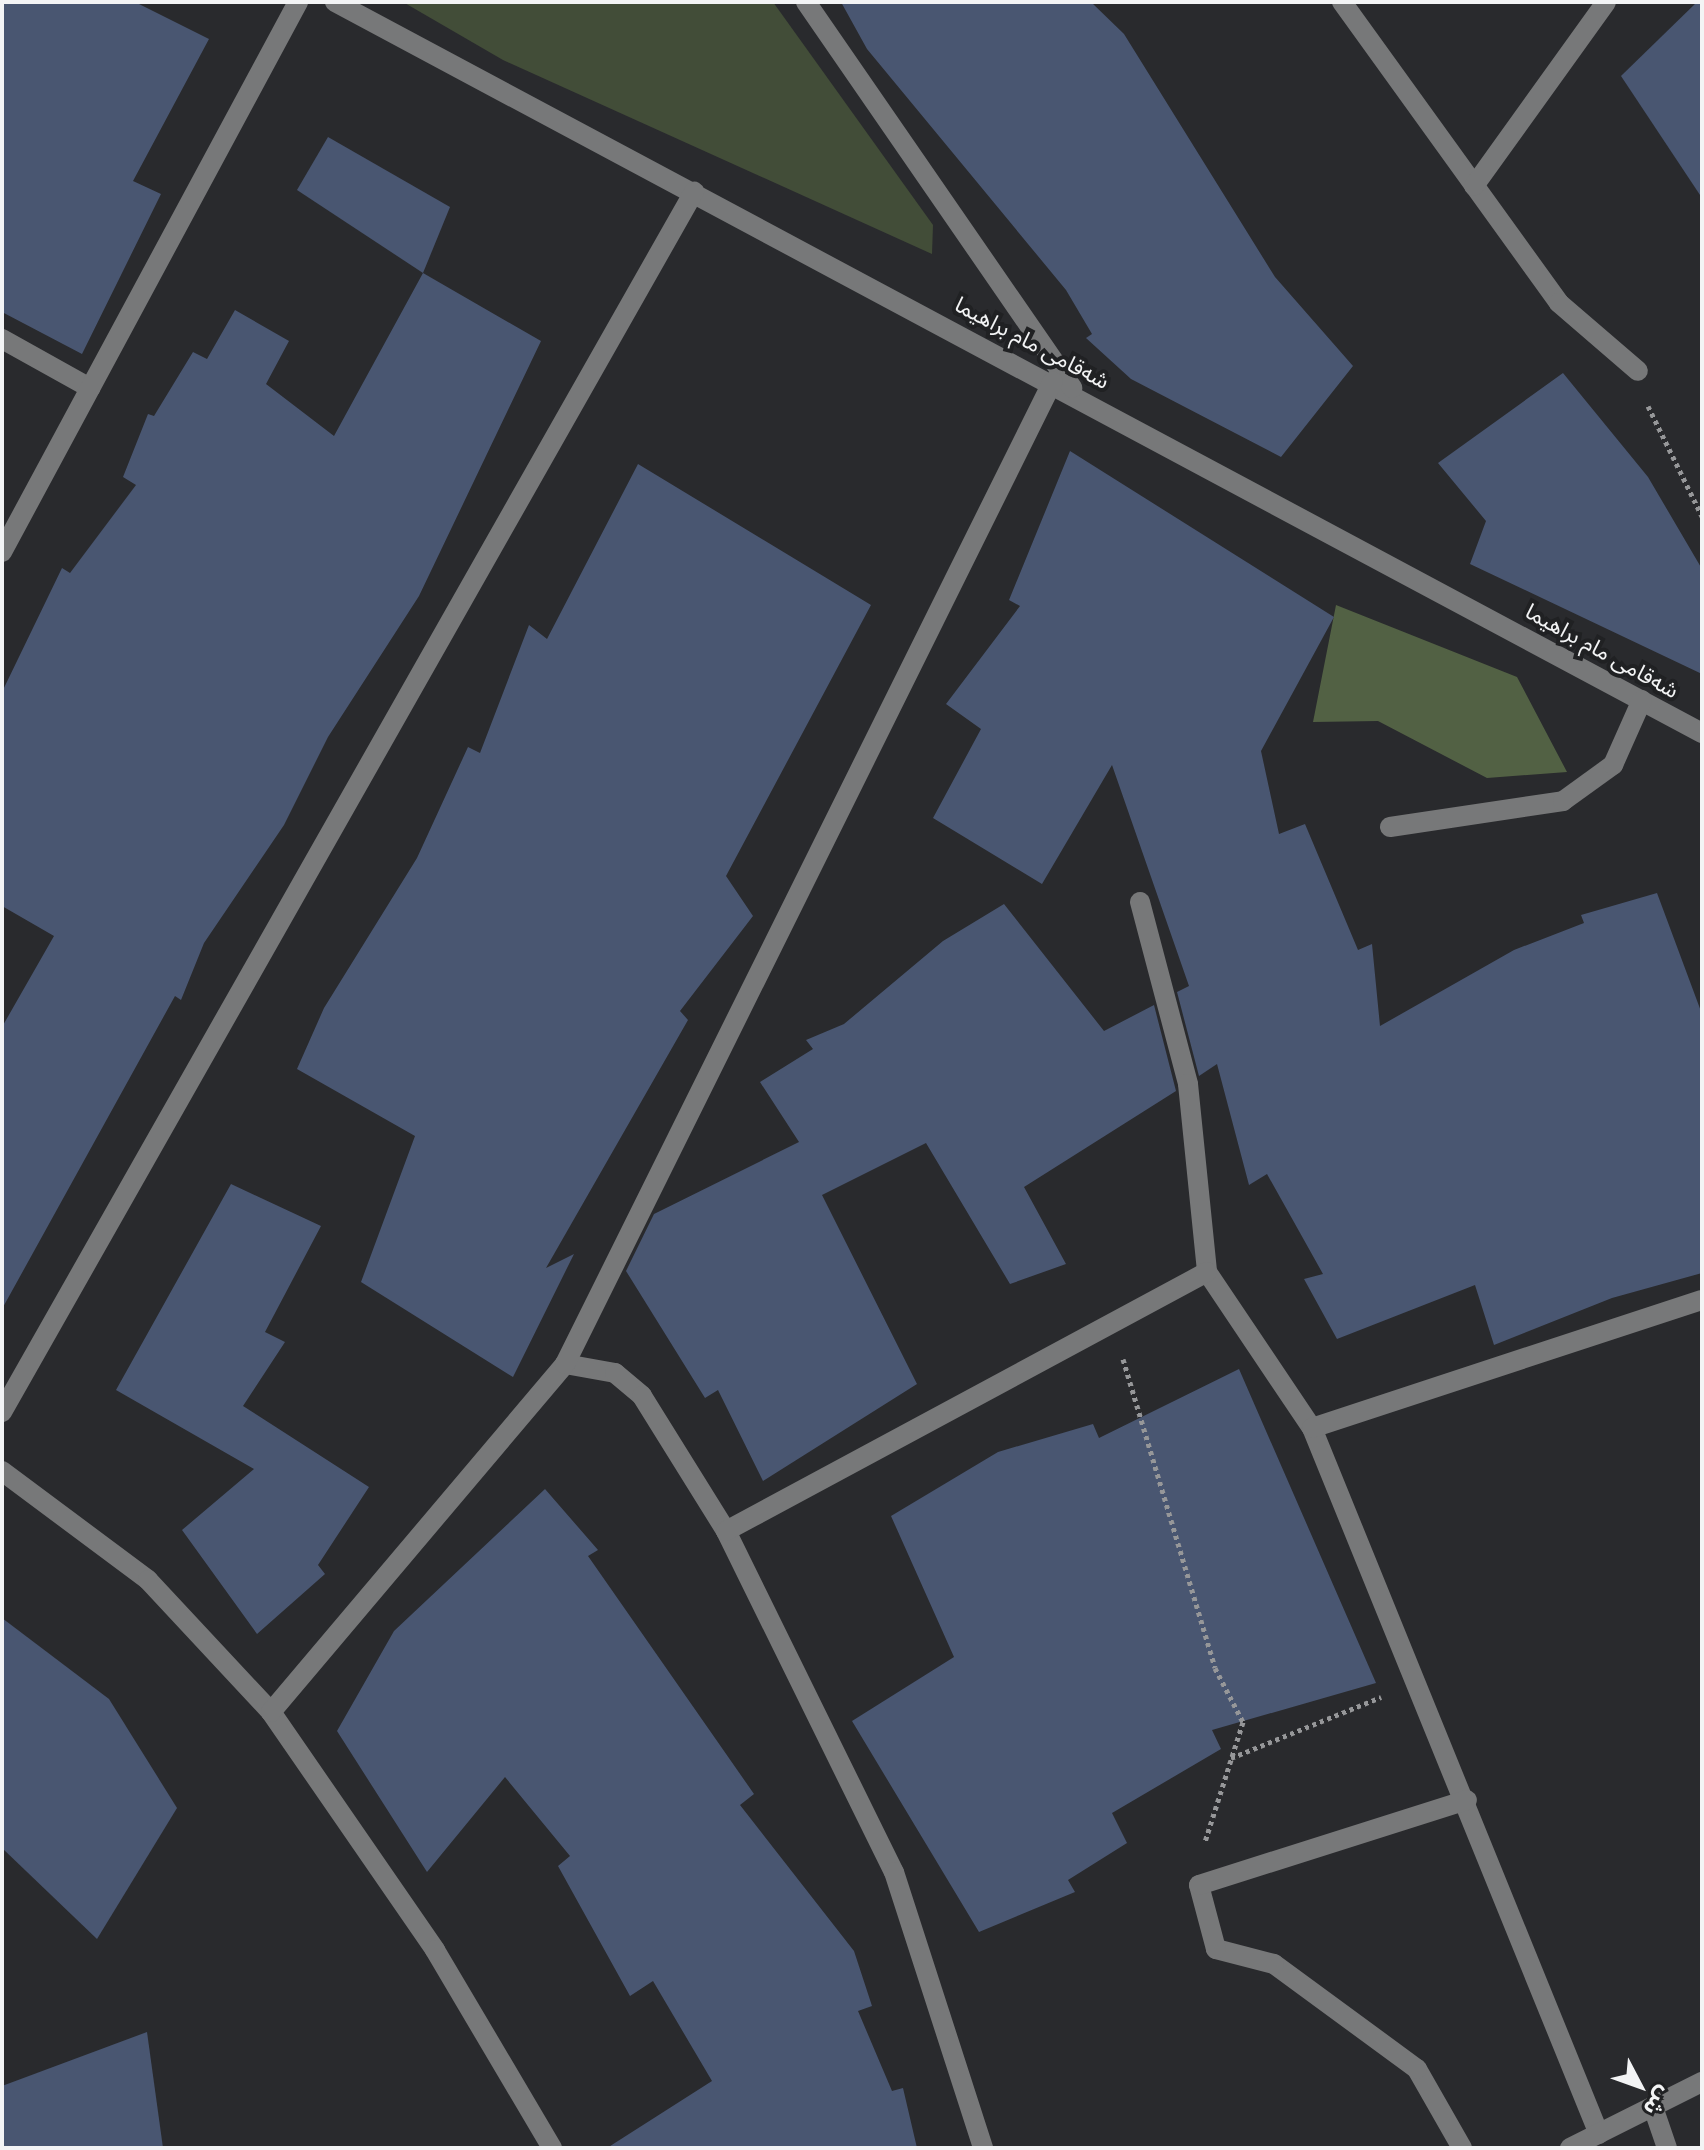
<!DOCTYPE html>
<html>
<head>
<meta charset="utf-8">
<style>
  body { margin:0 }
  #map { position:relative; width:1704px; height:2150px; overflow:hidden; background:#292a2d; font-family:Mulish,"Noto Sans Arabic",sans-serif }
  div>[style] { position:absolute }
  .green>* { inset:0; background:#424d38 }
  .forest>* { inset:0; background:#526144 }
  .building>* { inset:0; background:#495671 }
  .path>* { height:5px; margin-top:-2.5px; transform-origin:0; background:repeating-linear-gradient(90deg,#969799 0 4px,transparent 0 8px) }
  .minor>* { height:20px; margin:-10px; padding:0 10px; transform-origin:10px; border-radius:10px; background:#777879 }
  span { translate:-50% -50%; white-space:nowrap; text-align:center; line-height:1.15; -webkit-text-stroke:8px #202123; paint-order:stroke }
  .street-label { font-size:22px; color:#f3f4f5 }
  .frame { position:absolute; inset:0; border:4px solid #f3f4f5; pointer-events:none }
  .north { position:absolute; left:1600px; top:2046px; width:80px; height:80px; -webkit-text-stroke:6px #202123; paint-order:stroke; rotate:131deg; font-size:22px; font-weight:700; line-height:32px; text-align:center; color:#f3f4f5 }
  .north::after { content:''; display:block; margin:auto; width:28px; height:36px; background:#f3f4f5; clip-path:polygon(50% 0,100% 100%,50% 72%,0 100%) }
</style>
</head>
<body>
<div id="map">
  <div class="green">
    <div style="clip-path:polygon(403px 2px,773px 2px,933px 225px,932px 254px,503px 60px)"></div>
  </div>
  <div class="forest">
    <div style="clip-path:polygon(1336px 605px,1517px 677px,1567px 772px,1487px 778px,1378px 721px,1313px 722px)"></div>
  </div>
  <div class="building">
    <div style="clip-path:polygon(2px 2px,135px 2px,209px 39px,133px 181px,161px 194px,82px 354px,2px 312px)"></div>
    <div style="clip-path:polygon(841px 2px,1091px 2px,1124px 34px,1275px 277px,1353px 366px,1281px 457px,1131px 379px,1086px 338px,1092px 334px,1066px 290px,867px 49px)"></div>
    <div style="clip-path:polygon(1697px 2px,1702px 2px,1702px 198px,1621px 76px)"></div>
    <div style="clip-path:polygon(328px 137px,450px 207px,423px 273px,297px 190px)"></div>
    <div style="clip-path:polygon(423px 273px,541px 341px,419px 596px,328px 737px,284px 825px,204px 943px,181px 1000px,175px 996px,2px 1309px,2px 1027px,54px 936px,2px 906px,2px 692px,62px 568px,70px 573px,136px 485px,123px 477px,148px 414px,154px 416px,193px 352px,207px 359px,235px 310px,289px 341px,266px 384px,334px 436px)"></div>
    <div style="clip-path:polygon(1563px 373px,1648px 477px,1702px 569px,1702px 674px,1470px 564px,1486px 521px,1438px 463px)"></div>
    <div style="clip-path:polygon(1070px 451px,1334px 617px,1261px 751px,1279px 834px,1305px 824px,1358px 950px,1372px 944px,1380px 1026px,1514px 950px,1584px 923px,1581px 915px,1657px 893px,1702px 1014px,1702px 1273px,1612px 1298px,1494px 1345px,1475px 1285px,1337px 1339px,1304px 1279px,1323px 1274px,1267px 1174px,1249px 1185px,1217px 1064px,1199px 1076px,1177px 992px,1189px 986px,1112px 765px,1042px 884px,933px 818px,981px 729px,946px 704px,1020px 606px,1009px 600px)"></div>
    <div style="clip-path:polygon(638px 464px,871px 605px,726px 876px,753px 916px,680px 1011px,688px 1020px,546px 1268px,574px 1254px,513px 1377px,361px 1282px,415px 1136px,297px 1069px,324px 1008px,417px 858px,468px 747px,480px 753px,529px 625px,547px 639px)"></div>
    <div style="clip-path:polygon(1004px 904px,1104px 1031px,1154px 1005px,1176px 1091px,1024px 1187px,1066px 1264px,1010px 1284px,926px 1143px,822px 1195px,917px 1384px,763px 1481px,718px 1390px,705px 1398px,626px 1271px,654px 1214px,799px 1142px,760px 1082px,813px 1049px,806px 1040px,844px 1024px,943px 941px)"></div>
    <div style="clip-path:polygon(231px 1184px,321px 1226px,265px 1332px,285px 1342px,243px 1406px,369px 1487px,318px 1565px,325px 1574px,257px 1634px,182px 1530px,254px 1469px,116px 1390px)"></div>
    <div style="clip-path:polygon(1239px 1369px,1376px 1683px,1212px 1730px,1221px 1749px,1112px 1813px,1127px 1843px,1068px 1880px,1075px 1892px,979px 1932px,852px 1721px,954px 1657px,891px 1516px,998px 1452px,1093px 1424px,1099px 1438px)"></div>
    <div style="clip-path:polygon(545px 1489px,598px 1550px,588px 1556px,754px 1794px,740px 1805px,854px 1951px,872px 2006px,858px 2011px,892px 2091px,903px 2088px,917px 2148px,607px 2148px,712px 2081px,653px 1981px,630px 1996px,558px 1866px,570px 1856px,505px 1777px,427px 1872px,337px 1731px,394px 1631px)"></div>
    <div style="clip-path:polygon(2px 1618px,109px 1699px,177px 1808px,97px 1939px,2px 1848px)"></div>
    <div style="clip-path:polygon(147px 2032px,163px 2148px,2px 2148px,2px 2086px)"></div>
  </div>
  <div class="path">
    <div style="left:1648px;top:406px;width:123px;rotate:63.9deg"></div>
    <div style="left:1123px;top:1359px;width:322px;rotate:73.4deg"></div>
    <div style="left:1215px;top:1668px;width:61px;rotate:62.6deg"></div>
    <div style="left:1243px;top:1722px;width:126px;rotate:107.6deg"></div>
    <div style="left:1231px;top:1758px;width:162px;rotate:-22.1deg"></div>
  </div>
  <div class="minor">
    <div style="left:335px;top:2px;width:1550px;rotate:28.14deg"></div>
    <div style="left:806px;top:2px;width:469px;rotate:55.4deg"></div>
    <div style="left:1342px;top:2px;width:371px;rotate:54.2deg"></div>
    <div style="left:1559px;top:303px;width:104px;rotate:40.7deg"></div>
    <div style="left:1474px;top:186px;width:226px;rotate:-54.3deg"></div>
    <div style="left:2px;top:339px;width:101px;rotate:29.1deg"></div>
    <div style="left:2px;top:552px;width:625px;rotate:-61.71deg"></div>
    <div style="left:1390px;top:827px;width:175px;rotate:-8.5deg"></div>
    <div style="left:1563px;top:801px;width:62px;rotate:-35.8deg"></div>
    <div style="left:1613px;top:765px;width:71px;rotate:-66deg"></div>
    <div style="left:1140px;top:902px;width:188px;rotate:75.2deg"></div>
    <div style="left:1188px;top:1084px;width:189px;rotate:84.2deg"></div>
    <div style="left:1207px;top:1272px;width:188px;rotate:56.1deg"></div>
    <div style="left:1312px;top:1428px;width:762px;rotate:67.88deg"></div>
    <div style="left:565px;top:1364px;width:51px;rotate:10.2deg"></div>
    <div style="left:615px;top:1373px;width:35px;rotate:40deg"></div>
    <div style="left:642px;top:1396px;width:159px;rotate:58.1deg"></div>
    <div style="left:726px;top:1531px;width:380px;rotate:63.8deg"></div>
    <div style="left:894px;top:1872px;width:290px;rotate:72.1deg"></div>
    <div style="left:2px;top:1412px;width:1403px;rotate:-60.44deg"></div>
    <div style="left:1312px;top:1428px;width:410px;rotate:-18.2deg"></div>
    <div style="left:2px;top:1471px;width:182px;rotate:36.7deg"></div>
    <div style="left:148px;top:1580px;width:180px;rotate:47deg"></div>
    <div style="left:271px;top:1712px;width:289px;rotate:55.4deg"></div>
    <div style="left:435px;top:1950px;width:230px;rotate:59.4deg"></div>
    <div style="left:726px;top:1531px;width:546px;rotate:-28.3deg"></div>
    <div style="left:271px;top:1712px;width:456px;rotate:-49.8deg"></div>
    <div style="left:565px;top:1364px;width:1097px;rotate:-63.6deg"></div>
    <div style="left:1653px;top:2107px;width:43px;rotate:71.1deg"></div>
    <div style="left:1462px;top:2148px;width:91px;rotate:-119.7deg"></div>
    <div style="left:1417px;top:2069px;width:177px;rotate:-143.7deg"></div>
    <div style="left:1274px;top:1964px;width:60px;rotate:-165.5deg"></div>
    <div style="left:1216px;top:1949px;width:66px;rotate:-104.9deg"></div>
    <div style="left:1199px;top:1885px;width:281px;rotate:-17.6deg"></div>
    <div style="left:1570px;top:2148px;width:148px;rotate:-26.6deg"></div>
  </div>
  <div class="street-label">
    <span style="left:1032px;top:343px;rotate:28deg">شەقامی مام براهیما</span>
    <span style="left:1602px;top:651px;rotate:29deg">شەقامی مام براهیما</span>
  </div>
  <div class="frame"></div>
  <div class="north">ش</div>
</div>
</body>
</html>
